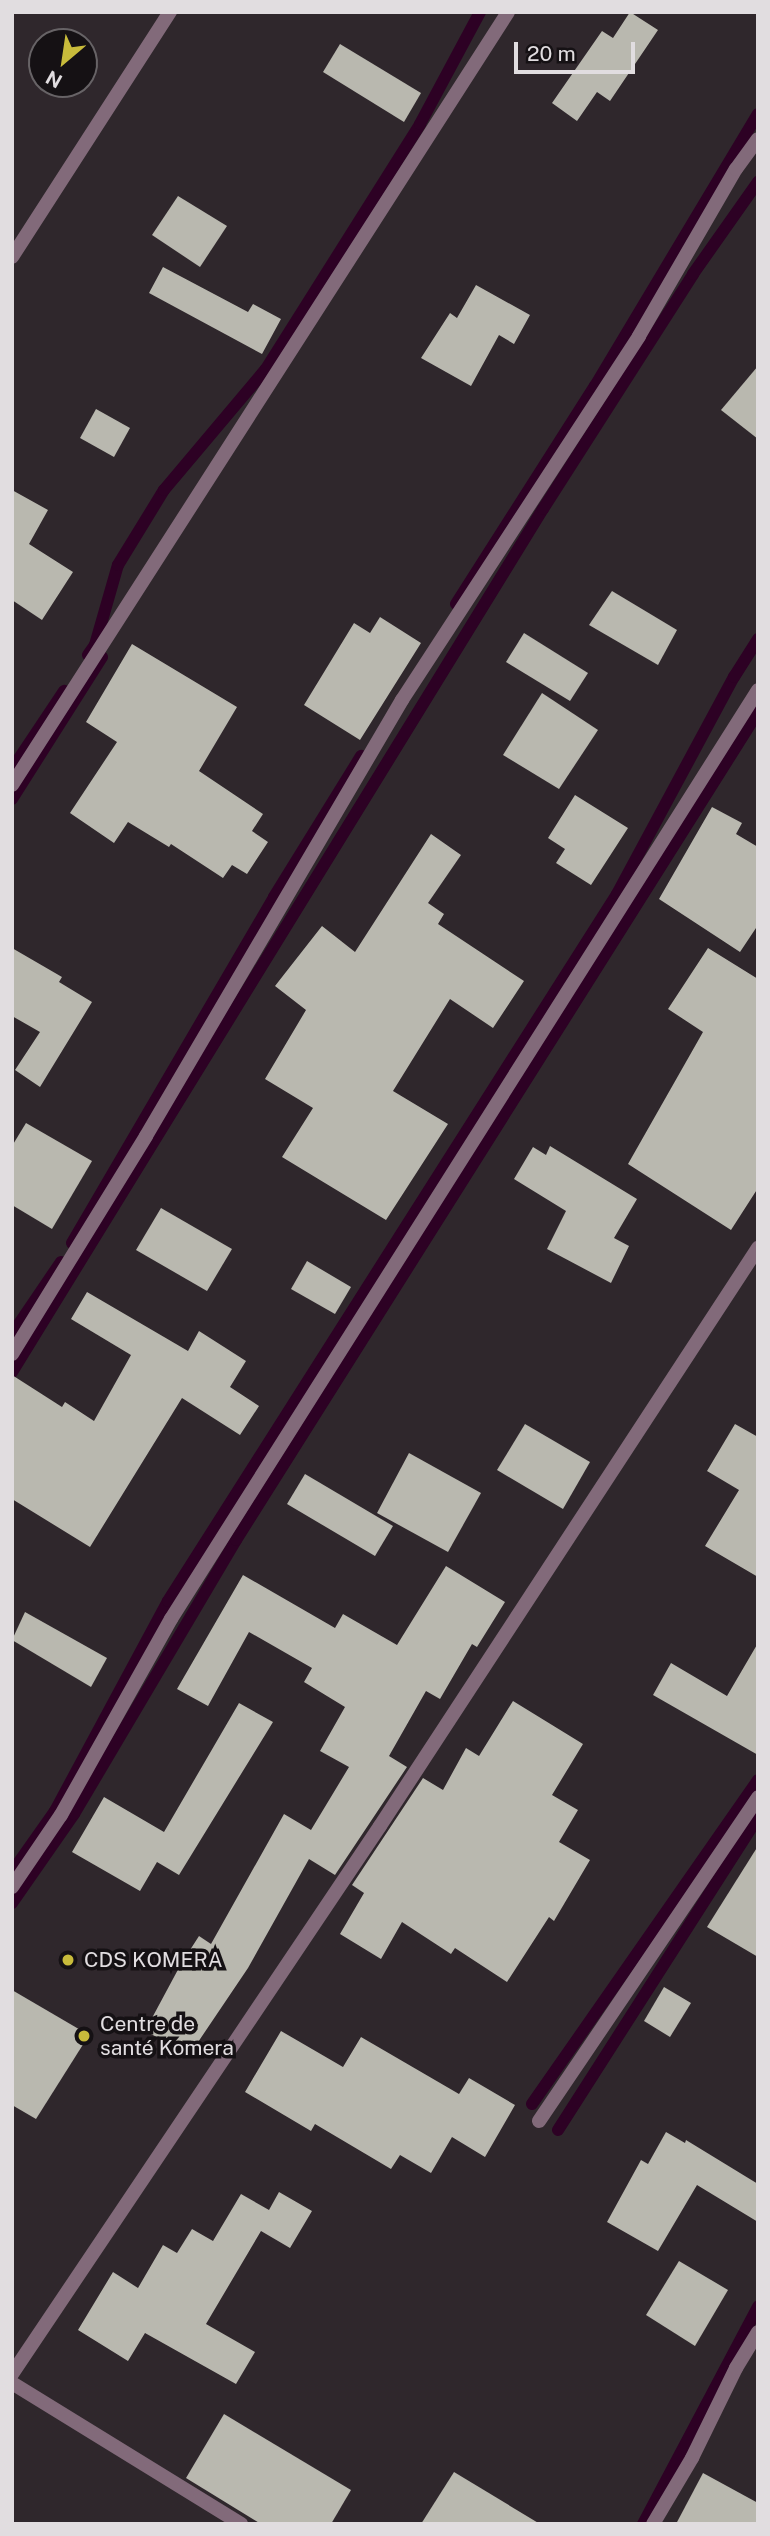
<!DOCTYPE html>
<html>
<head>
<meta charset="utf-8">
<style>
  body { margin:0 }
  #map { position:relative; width:770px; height:2536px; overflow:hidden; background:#2f272c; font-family:"Public Sans",sans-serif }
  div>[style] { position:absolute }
  .stream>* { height:12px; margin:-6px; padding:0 6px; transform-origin:6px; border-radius:6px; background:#2d0124 }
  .building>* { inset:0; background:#b9b8af }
  .street>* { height:14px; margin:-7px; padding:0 7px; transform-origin:7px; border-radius:7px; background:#826a7a }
  .dots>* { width:19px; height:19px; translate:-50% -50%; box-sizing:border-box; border:4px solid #151114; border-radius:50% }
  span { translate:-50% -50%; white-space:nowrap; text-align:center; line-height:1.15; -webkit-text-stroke:7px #151114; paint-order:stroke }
  .poi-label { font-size:21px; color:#e1dde0 }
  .left { translate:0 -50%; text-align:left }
  .frame { position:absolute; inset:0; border:14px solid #e1dde0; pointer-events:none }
  .north { position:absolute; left:28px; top:28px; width:70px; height:70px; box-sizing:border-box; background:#151114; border:2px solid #676366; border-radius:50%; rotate:209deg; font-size:19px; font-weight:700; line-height:28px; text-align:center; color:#e1dde0 }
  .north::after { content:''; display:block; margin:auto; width:24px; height:32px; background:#c8bb3b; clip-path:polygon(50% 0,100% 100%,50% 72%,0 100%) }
  .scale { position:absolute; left:514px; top:42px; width:121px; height:32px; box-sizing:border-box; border:4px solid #e1dde0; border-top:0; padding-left:9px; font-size:21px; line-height:24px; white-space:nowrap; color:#e1dde0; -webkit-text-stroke:5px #151114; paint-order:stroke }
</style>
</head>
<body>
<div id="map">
  <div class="stream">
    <div style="left:456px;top:604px;width:259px;rotate:-57.5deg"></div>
    <div style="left:595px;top:386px;width:317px;rotate:-59.1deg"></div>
    <div style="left:88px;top:655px;width:12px;rotate:-55deg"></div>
    <div style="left:95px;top:645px;width:83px;rotate:-74deg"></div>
    <div style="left:118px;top:565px;width:88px;rotate:-58.5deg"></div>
    <div style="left:164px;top:490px;width:158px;rotate:-49.9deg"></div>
    <div style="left:266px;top:369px;width:289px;rotate:-57.8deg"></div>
    <div style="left:420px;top:124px;width:127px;rotate:-61.8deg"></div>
    <div style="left:12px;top:769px;width:94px;rotate:-56.3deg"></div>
    <div style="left:12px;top:799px;width:168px;rotate:-57.6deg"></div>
    <div style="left:72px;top:1243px;width:401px;rotate:-59.7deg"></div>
    <div style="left:274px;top:897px;width:166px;rotate:-58.3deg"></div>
    <div style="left:12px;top:1334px;width:87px;rotate:-55.8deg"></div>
    <div style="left:12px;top:1372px;width:1013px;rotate:-58.4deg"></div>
    <div style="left:543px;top:509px;width:279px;rotate:-57.4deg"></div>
    <div style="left:693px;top:274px;width:113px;rotate:-54.8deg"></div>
    <div style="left:12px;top:1872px;width:75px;rotate:-54.8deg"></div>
    <div style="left:55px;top:1811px;width:238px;rotate:-61.7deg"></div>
    <div style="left:168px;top:1601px;width:838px;rotate:-57.58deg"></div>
    <div style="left:617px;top:894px;width:247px;rotate:-61.7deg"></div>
    <div style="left:734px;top:677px;width:45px;rotate:-57.7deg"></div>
    <div style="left:12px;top:1903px;width:108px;rotate:-55.1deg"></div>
    <div style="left:74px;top:1814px;width:318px;rotate:-59.4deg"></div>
    <div style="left:236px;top:1540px;width:979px;rotate:-57.77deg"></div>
    <div style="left:532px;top:2104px;width:395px;rotate:-55.1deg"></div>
    <div style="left:558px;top:2130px;width:371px;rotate:-57.4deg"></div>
    <div style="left:643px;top:2524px;width:246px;rotate:-62.1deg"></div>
  </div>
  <div class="building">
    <div style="clip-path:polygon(630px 12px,658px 30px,610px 101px,597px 92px,577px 121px,552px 103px,602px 31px,613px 38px)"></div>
    <div style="clip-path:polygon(340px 44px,421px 93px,404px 122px,323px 72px)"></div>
    <div style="clip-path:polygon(178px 196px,227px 226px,200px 267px,152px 235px)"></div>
    <div style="clip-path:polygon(163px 267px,248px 312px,253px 304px,281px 319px,262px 354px,149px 293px)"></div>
    <div style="clip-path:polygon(476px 285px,530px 315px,514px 344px,499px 335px,471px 386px,421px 358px,450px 313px,457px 318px)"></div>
    <div style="clip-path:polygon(758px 366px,758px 439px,721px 410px)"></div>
    <div style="clip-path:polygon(96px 409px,130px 428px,114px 457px,80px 438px)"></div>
    <div style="clip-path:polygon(12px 490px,48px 510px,29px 544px,73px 572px,42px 620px,12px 600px)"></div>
    <div style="clip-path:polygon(612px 591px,677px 630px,658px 665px,589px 625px)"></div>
    <div style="clip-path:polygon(380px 617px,421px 643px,360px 740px,304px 705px,354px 623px,370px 633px)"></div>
    <div style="clip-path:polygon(524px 633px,588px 673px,570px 701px,506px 662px)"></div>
    <div style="clip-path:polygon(132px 644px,237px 707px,199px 771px,263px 814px,252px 831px,268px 842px,247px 874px,232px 865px,223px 878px,171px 844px,169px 847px,128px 822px,114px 843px,70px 813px,117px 742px,86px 722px)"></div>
    <div style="clip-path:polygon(542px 693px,598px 730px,559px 789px,503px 755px)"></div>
    <div style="clip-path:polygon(575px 795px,628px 828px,591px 885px,556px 863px,565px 849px,548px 838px)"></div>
    <div style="clip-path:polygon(712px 807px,742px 823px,736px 834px,758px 847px,758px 925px,740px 952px,659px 899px)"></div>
    <div style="clip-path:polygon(431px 834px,461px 855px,428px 903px,444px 914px,438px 924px,524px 981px,493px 1028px,450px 999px,393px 1091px,448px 1124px,386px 1220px,282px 1157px,313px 1108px,265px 1079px,306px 1010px,275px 986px,322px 926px,355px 952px)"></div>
    <div style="clip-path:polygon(12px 948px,62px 977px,59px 982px,92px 1002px,40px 1087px,15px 1070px,40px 1032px,12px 1016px)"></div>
    <div style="clip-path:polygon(708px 948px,758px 979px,758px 1188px,731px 1230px,628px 1164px,703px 1032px,668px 1009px)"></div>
    <div style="clip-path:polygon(26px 1123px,92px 1161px,52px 1229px,12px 1205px,12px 1146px)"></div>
    <div style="clip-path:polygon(550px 1146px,637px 1199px,614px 1238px,629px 1246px,611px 1283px,547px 1249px,566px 1211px,514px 1179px,533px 1147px,546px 1155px)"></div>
    <div style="clip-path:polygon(161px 1208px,232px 1249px,207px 1291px,136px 1250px)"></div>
    <div style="clip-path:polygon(307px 1261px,351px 1287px,335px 1314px,291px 1289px)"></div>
    <div style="clip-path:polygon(87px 1292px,188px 1351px,199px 1331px,246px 1361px,230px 1387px,259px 1406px,240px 1435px,182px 1398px,90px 1547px,12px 1499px,12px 1375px,62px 1407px,65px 1402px,94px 1421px,131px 1355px,71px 1319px)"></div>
    <div style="clip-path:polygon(525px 1424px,590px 1462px,563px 1509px,497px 1470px)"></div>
    <div style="clip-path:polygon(735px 1424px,758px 1437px,758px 1577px,705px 1546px,739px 1490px,707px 1471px)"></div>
    <div style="clip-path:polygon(409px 1453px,481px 1493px,448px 1552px,377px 1513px)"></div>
    <div style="clip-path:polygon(305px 1474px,393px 1526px,375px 1556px,287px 1504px)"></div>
    <div style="clip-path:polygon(446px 1566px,505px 1602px,477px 1647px,472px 1644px,440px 1699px,426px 1691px,389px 1756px,407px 1767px,335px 1875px,309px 1859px,248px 1968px,190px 2054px,145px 2031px,181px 1964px,199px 1936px,211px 1944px,284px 1814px,311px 1830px,349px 1767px,320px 1751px,345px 1707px,304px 1682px,312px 1668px,249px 1632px,208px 1706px,177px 1689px,243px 1575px,335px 1628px,343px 1614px,397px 1645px)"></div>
    <div style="clip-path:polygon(25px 1612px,107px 1658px,91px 1687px,12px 1640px)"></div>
    <div style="clip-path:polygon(758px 1643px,758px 1755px,653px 1695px,671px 1663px,727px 1696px)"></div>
    <div style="clip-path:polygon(513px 1701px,583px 1744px,552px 1795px,578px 1810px,559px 1842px,590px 1860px,554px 1921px,549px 1917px,507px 1982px,455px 1948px,451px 1954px,402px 1922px,381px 1959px,340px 1934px,364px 1893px,352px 1885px,423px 1778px,443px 1790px,466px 1748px,479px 1756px)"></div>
    <div style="clip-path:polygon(239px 1703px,273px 1722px,179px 1875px,157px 1862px,140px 1891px,72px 1852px,104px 1797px,164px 1832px)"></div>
    <div style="clip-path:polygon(758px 1846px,758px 1957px,707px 1927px)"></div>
    <div style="clip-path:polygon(664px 1987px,691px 2003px,670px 2037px,644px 2021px)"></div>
    <div style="clip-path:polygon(12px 1990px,89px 2035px,36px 2119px,12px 2105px)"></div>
    <div style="clip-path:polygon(281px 2031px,343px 2067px,361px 2037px,459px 2094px,469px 2078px,515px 2105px,485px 2157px,452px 2137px,431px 2173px,400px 2155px,391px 2169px,315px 2124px,311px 2131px,245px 2092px)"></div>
    <div style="clip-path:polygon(666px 2132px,685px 2143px,686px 2140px,758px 2184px,758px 2222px,697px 2185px,658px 2251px,607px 2222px,641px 2160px,648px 2164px)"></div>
    <div style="clip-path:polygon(279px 2192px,312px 2211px,290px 2248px,261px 2231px,206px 2324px,255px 2352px,236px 2384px,145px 2333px,128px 2361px,78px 2330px,113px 2272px,138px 2288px,163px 2245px,177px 2253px,192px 2229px,213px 2241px,241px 2194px,269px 2210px)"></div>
    <div style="clip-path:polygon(679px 2261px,728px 2290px,695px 2346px,646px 2315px)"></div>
    <div style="clip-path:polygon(224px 2414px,351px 2490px,331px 2524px,261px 2524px,186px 2478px)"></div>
    <div style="clip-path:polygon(454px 2472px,540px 2524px,421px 2524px)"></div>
    <div style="clip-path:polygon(703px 2473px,758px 2503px,758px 2524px,676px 2524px)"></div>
  </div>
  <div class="street">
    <div style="left:12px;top:257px;width:292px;rotate:-57.2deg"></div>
    <div style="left:12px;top:785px;width:918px;rotate:-57.31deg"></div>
    <div style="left:12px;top:1354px;width:256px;rotate:-58.4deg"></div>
    <div style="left:146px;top:1136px;width:506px;rotate:-59.58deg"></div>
    <div style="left:402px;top:700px;width:434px;rotate:-56.9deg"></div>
    <div style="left:639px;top:336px;width:193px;rotate:-59.9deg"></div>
    <div style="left:736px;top:169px;width:37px;rotate:-54deg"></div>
    <div style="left:12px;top:1887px;width:87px;rotate:-55.8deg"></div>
    <div style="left:61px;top:1815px;width:225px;rotate:-60.7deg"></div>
    <div style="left:171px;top:1619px;width:1099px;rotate:-57.71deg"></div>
    <div style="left:539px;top:2121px;width:391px;rotate:-55.9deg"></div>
    <div style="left:12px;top:2374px;width:660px;rotate:-56.12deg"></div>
    <div style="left:380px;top:1826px;width:691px;rotate:-56.82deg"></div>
    <div style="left:12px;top:2383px;width:269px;rotate:31.6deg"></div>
    <div style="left:653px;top:2524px;width:77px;rotate:-59.4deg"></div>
    <div style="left:692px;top:2458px;width:100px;rotate:-63.9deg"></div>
    <div style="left:736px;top:2368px;width:42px;rotate:-58.6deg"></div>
  </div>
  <div class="dots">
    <div style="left:68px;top:1960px;background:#c8bb3b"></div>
    <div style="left:84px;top:2036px;background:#c8bb3b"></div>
  </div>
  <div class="poi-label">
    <span class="left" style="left:84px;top:1960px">CDS KOMERA</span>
    <span class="left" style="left:100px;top:2036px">Centre de<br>santé Komera</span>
  </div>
  <div class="frame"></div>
  <div class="north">N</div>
  <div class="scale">20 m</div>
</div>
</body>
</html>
